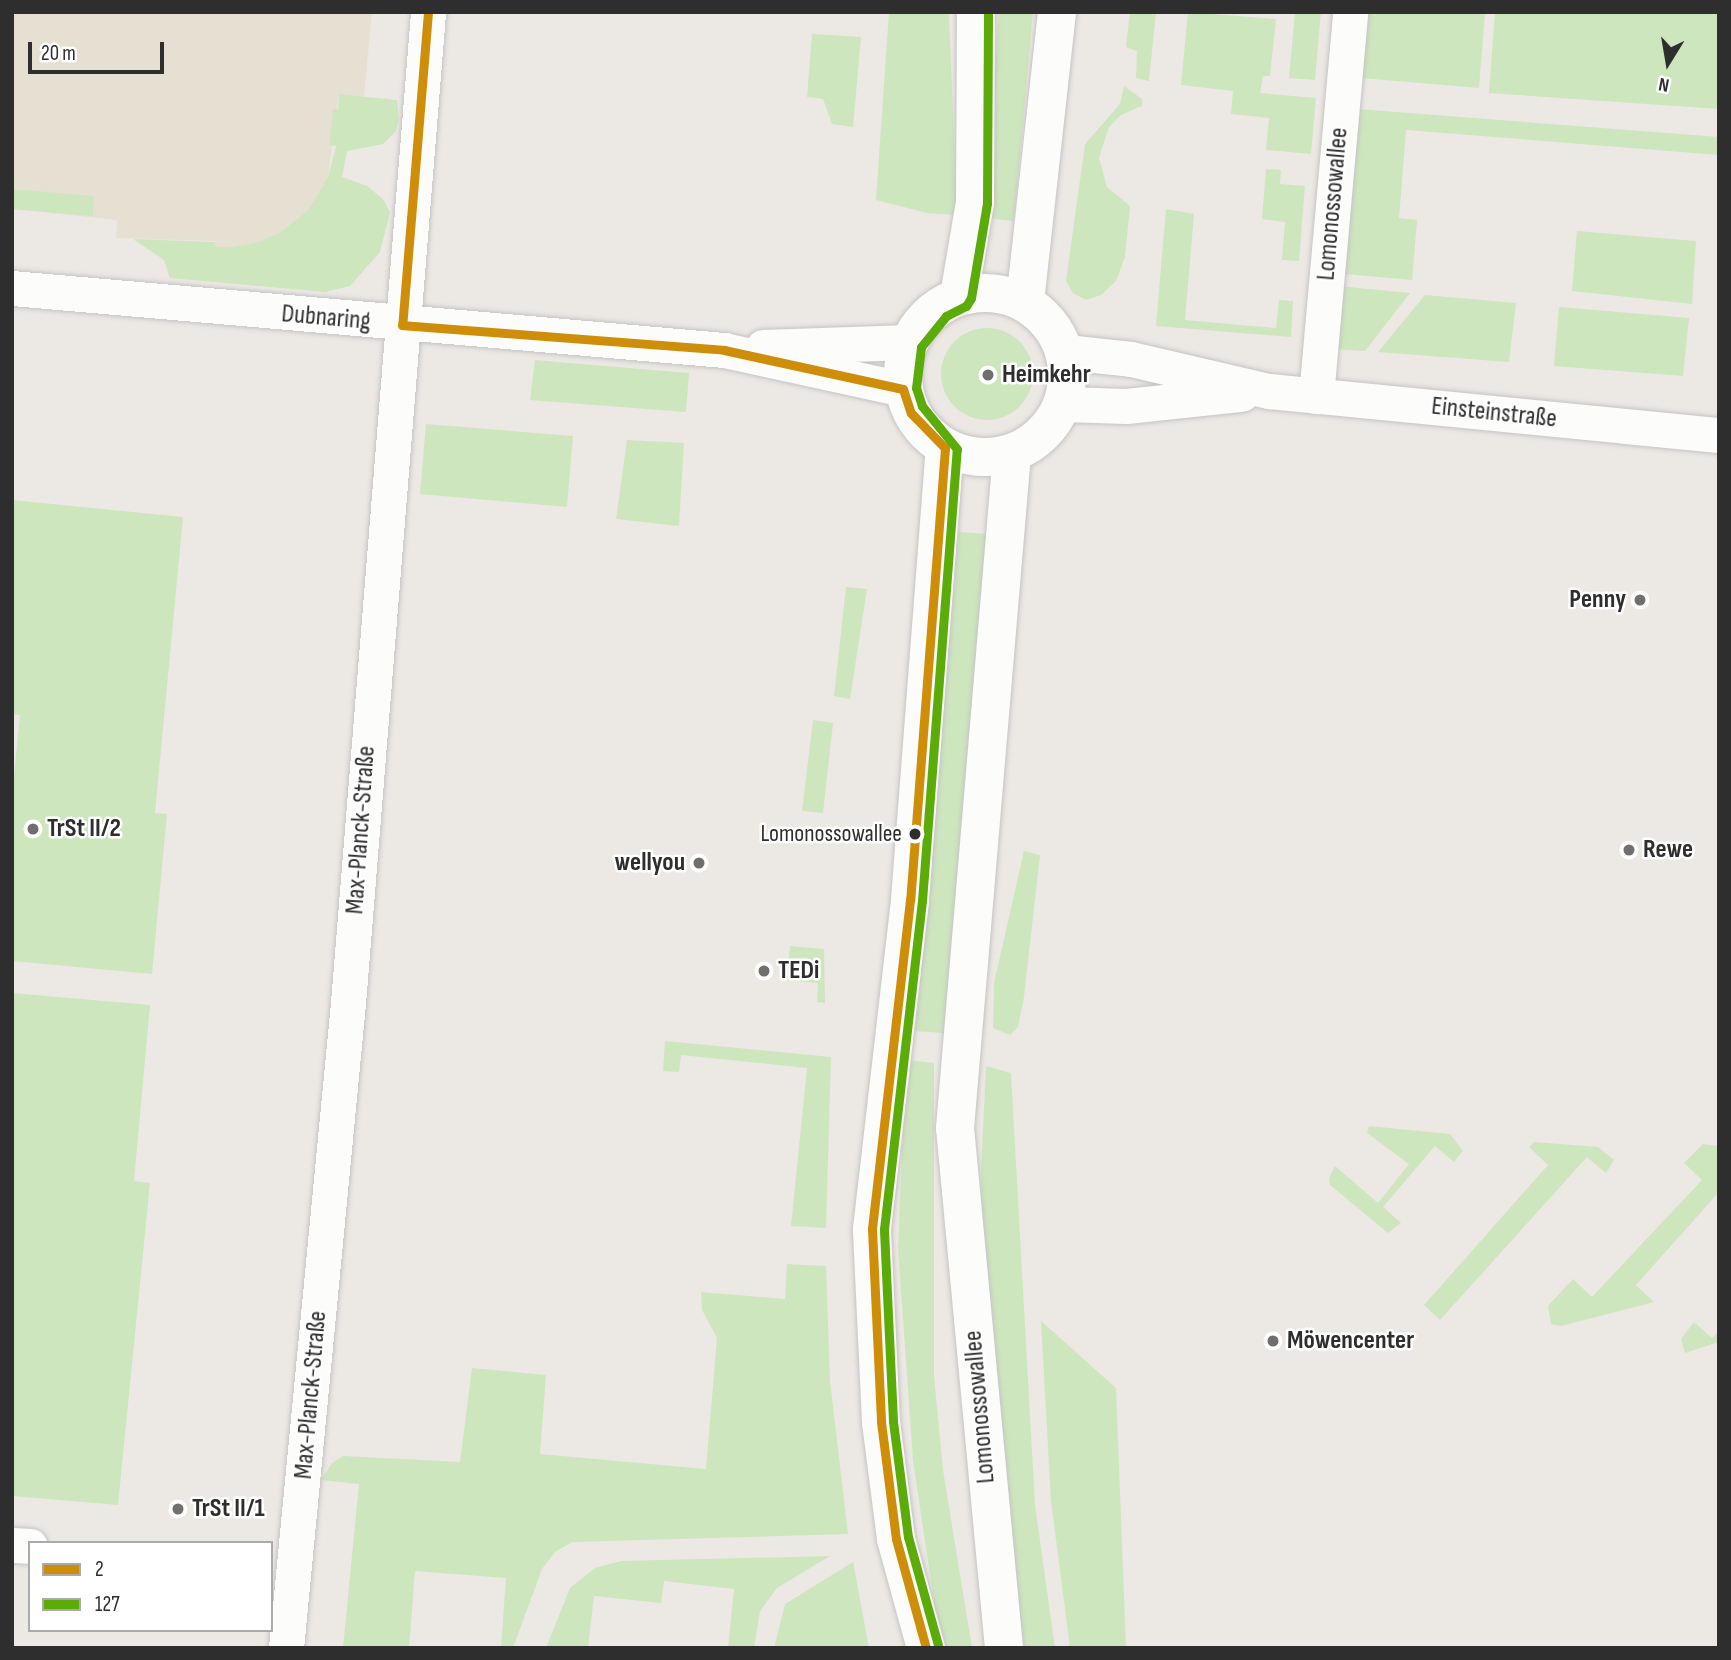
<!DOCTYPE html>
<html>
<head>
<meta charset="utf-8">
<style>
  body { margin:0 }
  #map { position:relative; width:1731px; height:1660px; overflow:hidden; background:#ece8e4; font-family:"Sofia Sans Condensed",sans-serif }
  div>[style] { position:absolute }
  .education>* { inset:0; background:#e6e0d3 }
  .green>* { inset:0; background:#cee6be }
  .round { border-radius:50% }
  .roads { filter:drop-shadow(0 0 2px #c5c4c5) drop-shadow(0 0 2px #c5c4c5) }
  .street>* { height:35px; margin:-17.5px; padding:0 17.5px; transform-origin:17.5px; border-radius:17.5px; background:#fcfcfb }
  .secondary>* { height:38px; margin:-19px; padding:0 19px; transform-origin:19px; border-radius:19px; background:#fcfcfb }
  .secondary>.ring { margin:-19px; padding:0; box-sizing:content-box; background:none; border:38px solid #fcfcfb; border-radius:50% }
  .bus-1>* { height:9px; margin:-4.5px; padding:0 4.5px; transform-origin:4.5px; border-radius:4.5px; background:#cf8e09 }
  .bus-2>* { height:9px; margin:-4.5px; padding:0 4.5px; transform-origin:4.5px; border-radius:4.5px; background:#5bac09 }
  .dots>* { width:19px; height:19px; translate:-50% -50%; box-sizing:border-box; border:4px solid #fff; border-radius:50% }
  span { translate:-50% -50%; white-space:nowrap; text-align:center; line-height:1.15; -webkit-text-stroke:5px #fff; paint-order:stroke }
  .bus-label { font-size:24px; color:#2e2e2e }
  .right { translate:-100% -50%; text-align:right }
  .street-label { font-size:26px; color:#2e2e2e }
  .poi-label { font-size:26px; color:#2e2e2e; font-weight:700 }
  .left { translate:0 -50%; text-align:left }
  .frame { position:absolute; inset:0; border:14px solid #2e2e2e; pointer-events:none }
  .legend { position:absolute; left:28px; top:1541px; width:245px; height:91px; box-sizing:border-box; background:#fff; border:2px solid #ababab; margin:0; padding:9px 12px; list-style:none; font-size:21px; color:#2e2e2e }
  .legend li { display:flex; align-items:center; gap:14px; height:35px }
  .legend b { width:35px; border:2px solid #ababab }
  .north { position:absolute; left:1633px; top:28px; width:70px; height:70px; -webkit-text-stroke:5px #fff; paint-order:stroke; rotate:191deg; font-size:19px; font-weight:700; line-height:28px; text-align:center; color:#2e2e2e }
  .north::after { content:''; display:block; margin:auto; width:24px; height:32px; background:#2e2e2e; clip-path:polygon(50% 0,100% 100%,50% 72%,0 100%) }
  .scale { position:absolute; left:28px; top:42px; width:136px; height:32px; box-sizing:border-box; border:4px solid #2e2e2e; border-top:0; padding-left:9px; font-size:21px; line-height:24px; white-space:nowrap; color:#2e2e2e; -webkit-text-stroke:5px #fff; paint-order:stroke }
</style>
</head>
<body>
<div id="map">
  <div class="education">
    <div style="clip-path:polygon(12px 12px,372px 12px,364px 96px,339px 95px,328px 177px,308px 210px,282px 231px,259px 242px,232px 247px,215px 247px,215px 241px,116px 238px,117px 220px,12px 209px)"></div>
  </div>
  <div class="green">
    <div style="clip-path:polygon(889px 12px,949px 12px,957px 215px,927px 213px,876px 200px)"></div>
    <div style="clip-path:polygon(999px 12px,1033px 12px,1014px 221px,983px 218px)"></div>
    <div style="clip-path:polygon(1130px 12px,1156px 12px,1149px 81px,1136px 78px,1137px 51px,1126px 47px)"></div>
    <div style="clip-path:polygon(1188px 12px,1276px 19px,1270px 76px,1263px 76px,1260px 93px,1316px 98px,1311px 154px,1266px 150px,1269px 118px,1231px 114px,1233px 91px,1181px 85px)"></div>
    <div style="clip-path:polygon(1295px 12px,1321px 12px,1315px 80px,1289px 78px)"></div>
    <div style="clip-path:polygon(1365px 12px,1485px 12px,1479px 88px,1361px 78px)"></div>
    <div style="clip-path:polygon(1495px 12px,1719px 12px,1719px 109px,1489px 93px)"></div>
    <div style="clip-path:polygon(812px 34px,861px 37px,853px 127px,832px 124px,823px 99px,807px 97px)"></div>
    <div style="clip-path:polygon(1124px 86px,1142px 99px,1142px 106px,1121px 115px,1109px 127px,1099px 158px,1107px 187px,1130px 206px,1125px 257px,1116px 281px,1101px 295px,1086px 300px,1073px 293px,1066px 281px,1085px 144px,1120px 104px)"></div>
    <div style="clip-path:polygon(339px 94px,397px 100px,399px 118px,396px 131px,383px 144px,347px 151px,342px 177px,367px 186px,383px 199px,390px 212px,380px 252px,350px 286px,325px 292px,170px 278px,164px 260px,133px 239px,215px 242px,215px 247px,232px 247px,259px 242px,282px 231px,308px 210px,328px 177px,336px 146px,329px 145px,333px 109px,338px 109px)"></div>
    <div style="clip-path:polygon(1358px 109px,1719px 137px,1719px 155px,1406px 130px,1399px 218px,1417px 220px,1412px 280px,1345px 274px)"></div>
    <div style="clip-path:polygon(1266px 169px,1281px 170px,1280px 184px,1305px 186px,1299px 261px,1282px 260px,1285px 222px,1262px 219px)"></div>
    <div style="clip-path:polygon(12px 189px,94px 196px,93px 216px,12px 209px)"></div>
    <div style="clip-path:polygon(1166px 209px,1194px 214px,1185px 320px,1276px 328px,1279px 300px,1293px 301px,1291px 337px,1156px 326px)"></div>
    <div style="clip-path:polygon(1577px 231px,1696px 241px,1692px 304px,1572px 291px)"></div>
    <div style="clip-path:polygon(1338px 286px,1410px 293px,1365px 351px,1334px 349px)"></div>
    <div style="clip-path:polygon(1425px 295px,1516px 303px,1509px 362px,1378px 352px)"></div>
    <div style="clip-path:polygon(1559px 307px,1689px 318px,1683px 376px,1554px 366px)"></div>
    <div class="round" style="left:941px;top:328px;width:92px;height:92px"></div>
    <div style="clip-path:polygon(535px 360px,689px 373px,686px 412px,530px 400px)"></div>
    <div style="clip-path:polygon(426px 424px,573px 436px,567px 507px,420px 494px)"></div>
    <div style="clip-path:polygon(627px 440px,684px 443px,679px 526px,616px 519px)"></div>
    <div style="clip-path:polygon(12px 500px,183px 517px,155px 813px,167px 814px,152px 974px,12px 961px,12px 796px,20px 715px,12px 714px)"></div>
    <div style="clip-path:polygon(959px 532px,989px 534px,945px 1033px,913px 1031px)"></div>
    <div style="clip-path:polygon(846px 587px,867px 589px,850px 699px,834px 696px)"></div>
    <div style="clip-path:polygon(813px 720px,833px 723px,823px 813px,802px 811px)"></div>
    <div style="clip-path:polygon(1024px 851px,1040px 855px,1024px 997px,1018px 1027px,1010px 1035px,993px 1028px,994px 983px)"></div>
    <div style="clip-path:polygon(790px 946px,824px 949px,825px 1003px,817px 1002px,818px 983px,787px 980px)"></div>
    <div style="clip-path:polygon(12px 993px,150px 1005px,134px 1181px,150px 1183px,118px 1505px,12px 1496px)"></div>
    <div style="clip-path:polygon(665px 1041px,831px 1057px,826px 1228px,791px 1226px,807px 1068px,681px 1055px,679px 1072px,663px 1071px)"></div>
    <div style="clip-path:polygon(906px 1060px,934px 1063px,934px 1376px,943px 1470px,972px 1648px,941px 1648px,913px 1461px,898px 1248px)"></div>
    <div style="clip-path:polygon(986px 1066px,1011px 1073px,1035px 1505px,1055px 1648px,1024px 1648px,983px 1341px,981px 1170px)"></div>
    <div style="clip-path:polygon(1369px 1126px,1450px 1134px,1463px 1151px,1454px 1162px,1435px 1146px,1383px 1207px,1401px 1223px,1388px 1233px,1330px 1185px,1329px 1178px,1335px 1166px,1378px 1203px,1409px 1164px,1367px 1133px)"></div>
    <div style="clip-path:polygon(1534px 1142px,1598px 1147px,1614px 1160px,1606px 1173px,1587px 1157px,1440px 1320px,1424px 1305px,1548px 1165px,1529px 1147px)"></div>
    <div style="clip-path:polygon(1703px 1144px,1719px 1146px,1719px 1192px,1636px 1285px,1654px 1302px,1561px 1326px,1551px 1324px,1548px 1306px,1573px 1279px,1592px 1297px,1702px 1180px,1684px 1163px)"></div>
    <div style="clip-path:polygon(787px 1264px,826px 1266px,830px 1381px,848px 1534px,573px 1542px,556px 1551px,542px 1569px,513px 1648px,501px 1648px,506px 1578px,415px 1571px,409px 1648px,343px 1648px,359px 1484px,321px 1480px,332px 1463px,343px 1456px,460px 1462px,472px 1368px,546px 1375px,540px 1454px,706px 1469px,717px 1338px,702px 1310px,701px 1292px,785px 1299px)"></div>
    <div style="clip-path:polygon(1041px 1321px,1116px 1388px,1126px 1648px,1070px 1648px,1051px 1501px)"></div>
    <div style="clip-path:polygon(1694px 1322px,1712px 1338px,1719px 1331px,1719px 1342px,1685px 1353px,1681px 1339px)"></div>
    <div style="clip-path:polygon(830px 1556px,777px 1588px,760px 1611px,754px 1648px,728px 1648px,734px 1589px,664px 1581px,661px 1603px,594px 1596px,588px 1648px,546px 1648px,570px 1588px,595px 1568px,621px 1561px)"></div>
    <div style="clip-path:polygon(853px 1562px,869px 1648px,774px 1648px,785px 1604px)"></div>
  </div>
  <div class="roads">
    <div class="street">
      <div style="left:12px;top:288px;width:715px;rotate:4.98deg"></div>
      <div style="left:724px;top:350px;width:183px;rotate:12.3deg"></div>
      <div style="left:763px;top:347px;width:146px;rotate:-2deg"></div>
      <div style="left:1066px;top:352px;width:65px;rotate:6.1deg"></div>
      <div style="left:1131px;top:359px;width:142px;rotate:13.1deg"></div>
      <div style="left:1269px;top:391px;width:452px;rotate:5.6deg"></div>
      <div style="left:1316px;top:396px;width:386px;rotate:-84.9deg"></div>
      <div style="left:1063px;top:404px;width:63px;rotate:1.8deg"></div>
      <div style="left:1126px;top:406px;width:116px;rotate:-6deg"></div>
      <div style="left:12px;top:1545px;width:18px;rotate:3deg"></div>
      <div style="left:286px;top:1648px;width:648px;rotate:-84.51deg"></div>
      <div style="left:348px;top:1003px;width:994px;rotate:-85.38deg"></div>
    </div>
    <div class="secondary">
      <div class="ring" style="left:903px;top:293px;width:126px;height:126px"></div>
      <div style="left:959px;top:296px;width:95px;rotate:-80.3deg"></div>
      <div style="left:975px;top:202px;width:190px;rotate:-89.7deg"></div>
      <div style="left:1025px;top:302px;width:292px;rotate:-83.7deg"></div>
      <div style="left:926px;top:1648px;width:113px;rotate:-105.4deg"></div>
      <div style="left:896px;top:1539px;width:118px;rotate:-97.3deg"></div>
      <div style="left:881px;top:1422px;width:193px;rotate:-92.7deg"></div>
      <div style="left:872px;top:1229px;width:331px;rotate:-83.4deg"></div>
      <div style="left:910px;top:900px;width:453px;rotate:-85.6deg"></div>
      <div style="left:1004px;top:1648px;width:522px;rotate:-95.38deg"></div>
      <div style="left:955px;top:1128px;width:676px;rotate:-85.17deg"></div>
    </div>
  </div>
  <div class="bus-1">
    <div style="left:428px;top:12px;width:314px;rotate:94.7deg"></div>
    <div style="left:402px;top:325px;width:323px;rotate:4.4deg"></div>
    <div style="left:724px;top:350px;width:183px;rotate:12.3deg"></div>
    <div style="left:903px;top:389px;width:25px;rotate:72deg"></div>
    <div style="left:911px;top:413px;width:49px;rotate:45.8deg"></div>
    <div style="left:945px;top:448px;width:453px;rotate:94.4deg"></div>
    <div style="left:910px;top:900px;width:331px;rotate:96.6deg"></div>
    <div style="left:872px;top:1229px;width:193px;rotate:87.3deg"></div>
    <div style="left:881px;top:1422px;width:118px;rotate:82.7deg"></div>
    <div style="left:896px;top:1539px;width:113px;rotate:74.6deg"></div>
  </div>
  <div class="bus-2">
    <div style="left:938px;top:1645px;width:112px;rotate:-105.5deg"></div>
    <div style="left:908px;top:1537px;width:117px;rotate:-97.4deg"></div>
    <div style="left:893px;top:1421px;width:192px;rotate:-92.7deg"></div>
    <div style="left:884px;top:1229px;width:330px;rotate:-83.4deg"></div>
    <div style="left:922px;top:901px;width:453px;rotate:-85.6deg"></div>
    <div style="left:957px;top:449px;width:55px;rotate:-129.1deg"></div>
    <div style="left:922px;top:406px;width:19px;rotate:-108deg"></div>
    <div style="left:916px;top:388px;width:41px;rotate:-83deg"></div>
    <div style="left:921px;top:347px;width:40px;rotate:-51deg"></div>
    <div style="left:946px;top:316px;width:22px;rotate:-27deg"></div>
    <div style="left:966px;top:306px;width:9px;rotate:-58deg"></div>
    <div style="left:971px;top:298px;width:96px;rotate:-80.4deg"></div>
    <div style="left:987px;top:203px;width:191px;rotate:-89.7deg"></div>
  </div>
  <div class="dots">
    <div style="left:988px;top:375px;background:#706f6e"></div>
    <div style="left:1640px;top:600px;background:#706f6e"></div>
    <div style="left:33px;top:829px;background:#706f6e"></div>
    <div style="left:915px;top:834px;background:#2e2e2e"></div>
    <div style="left:1629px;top:850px;background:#706f6e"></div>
    <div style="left:699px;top:863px;background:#706f6e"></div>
    <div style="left:764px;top:971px;background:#706f6e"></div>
    <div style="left:1273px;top:1341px;background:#706f6e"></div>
    <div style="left:178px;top:1509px;background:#706f6e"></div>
  </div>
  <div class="bus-label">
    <span class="right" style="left:902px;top:834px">Lomonossowallee</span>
  </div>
  <div class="street-label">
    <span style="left:1333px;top:204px;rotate:-85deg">Lomonossowallee</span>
    <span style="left:326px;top:318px;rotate:5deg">Dubnaring</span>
    <span style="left:1494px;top:413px;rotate:6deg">Einsteinstraße</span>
    <span style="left:361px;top:830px;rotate:-86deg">Max-Planck-Straße</span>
    <span style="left:311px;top:1395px;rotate:-85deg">Max-Planck-Straße</span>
    <span style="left:980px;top:1407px;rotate:-95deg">Lomonossowallee</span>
  </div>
  <div class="poi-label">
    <span class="left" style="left:1002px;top:375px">Heimkehr</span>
    <span class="right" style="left:1626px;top:600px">Penny</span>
    <span class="left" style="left:47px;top:829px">TrSt II/2</span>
    <span class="left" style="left:1643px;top:850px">Rewe</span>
    <span class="right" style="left:685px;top:863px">wellyou</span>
    <span class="left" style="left:778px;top:971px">TEDi</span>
    <span class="left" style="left:1287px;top:1341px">Möwencenter</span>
    <span class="left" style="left:192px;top:1509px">TrSt II/1</span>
  </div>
  <div class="frame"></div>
  <ul class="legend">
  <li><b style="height:9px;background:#cf8e09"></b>2</li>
  <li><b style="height:9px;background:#5bac09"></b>127</li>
  </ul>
  <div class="north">N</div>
  <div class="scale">20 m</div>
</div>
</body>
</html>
